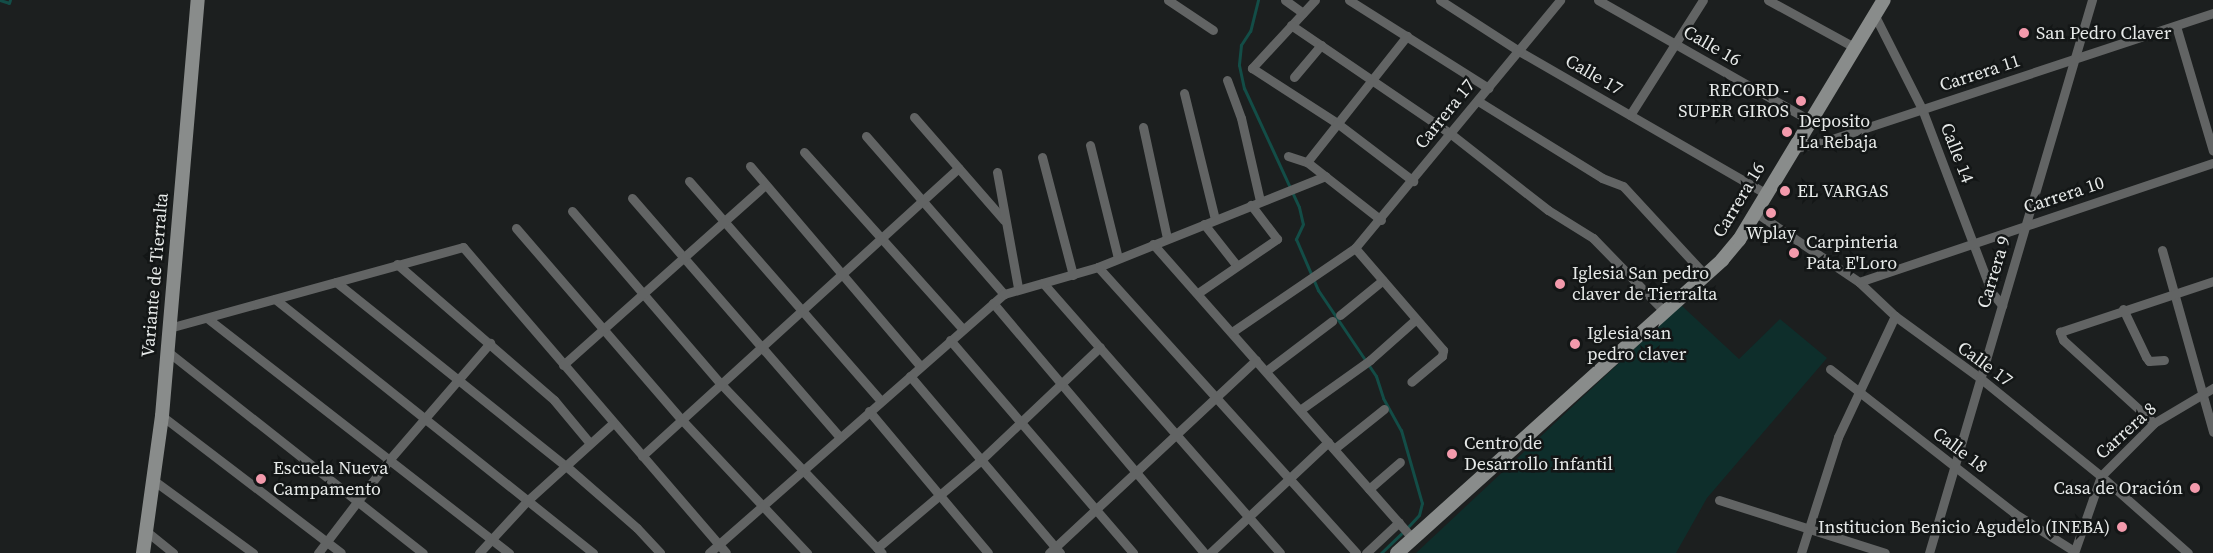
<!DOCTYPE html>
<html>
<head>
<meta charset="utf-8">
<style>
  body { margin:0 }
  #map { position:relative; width:2213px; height:553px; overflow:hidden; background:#1c1f1f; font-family:"Source Serif 4",serif }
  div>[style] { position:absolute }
  .green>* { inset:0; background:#0e2e2b }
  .stream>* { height:3px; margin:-1.5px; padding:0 1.5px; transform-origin:1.5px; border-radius:1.5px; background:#134d47 }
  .minor>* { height:9px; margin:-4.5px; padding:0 4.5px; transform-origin:4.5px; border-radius:4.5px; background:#626464 }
  .secondary>* { height:14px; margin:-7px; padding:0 7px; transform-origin:7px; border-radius:7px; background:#898c8b }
  .dots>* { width:16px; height:16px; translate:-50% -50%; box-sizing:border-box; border:3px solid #131616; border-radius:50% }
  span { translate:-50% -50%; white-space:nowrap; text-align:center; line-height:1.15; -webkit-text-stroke:5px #131616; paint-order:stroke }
  .poi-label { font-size:18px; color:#e7eae9 }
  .left { translate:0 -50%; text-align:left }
  .right { translate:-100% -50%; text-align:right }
  .street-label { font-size:18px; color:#e7eae9 }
</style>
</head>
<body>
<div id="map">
  <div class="green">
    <div style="clip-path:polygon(1681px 305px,1739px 359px,1780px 319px,1827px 358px,1707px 498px,1676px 553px,1416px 553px)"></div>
  </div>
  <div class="stream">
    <div style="left:0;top:0;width:9px;rotate:18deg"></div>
    <div style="left:9px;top:3px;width:3px;rotate:-72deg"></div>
    <div style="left:1258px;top:0;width:32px;rotate:104deg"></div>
    <div style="left:1250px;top:31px;width:17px;rotate:123deg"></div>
    <div style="left:1241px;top:45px;width:20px;rotate:96deg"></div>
    <div style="left:1239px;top:65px;width:24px;rotate:78deg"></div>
    <div style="left:1244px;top:88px;width:131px;rotate:65.2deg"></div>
    <div style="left:1299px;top:207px;width:17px;rotate:77deg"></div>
    <div style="left:1303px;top:224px;width:17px;rotate:115deg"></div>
    <div style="left:1296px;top:239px;width:56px;rotate:66.7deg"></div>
    <div style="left:1318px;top:290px;width:104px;rotate:56deg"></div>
    <div style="left:1376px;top:376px;width:23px;rotate:72deg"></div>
    <div style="left:1383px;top:398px;width:37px;rotate:61deg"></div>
    <div style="left:1401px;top:430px;width:76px;rotate:74deg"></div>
    <div style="left:1422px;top:503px;width:12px;rotate:104deg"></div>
    <div style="left:1419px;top:515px;width:16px;rotate:133deg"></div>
    <div style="left:1381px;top:553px;width:28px;rotate:-44deg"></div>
  </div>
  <div class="minor">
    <div style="left:1168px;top:0;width:54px;rotate:33.7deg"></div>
    <div style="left:1285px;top:0;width:22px;rotate:36deg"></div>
    <div style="left:1315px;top:0;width:93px;rotate:132.8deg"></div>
    <div style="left:1252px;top:68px;width:101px;rotate:32.9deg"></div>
    <div style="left:1337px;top:123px;width:96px;rotate:37.3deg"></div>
    <div style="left:1349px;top:0;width:165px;rotate:32.3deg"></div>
    <div style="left:1440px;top:0;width:94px;rotate:32.8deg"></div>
    <div style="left:1519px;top:51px;width:284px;rotate:30deg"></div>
    <div style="left:1598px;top:0;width:243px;rotate:29.6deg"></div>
    <div style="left:1768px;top:0;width:98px;rotate:28.7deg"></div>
    <div style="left:1875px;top:16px;width:104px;rotate:63.2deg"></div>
    <div style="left:1922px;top:109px;width:197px;rotate:69.2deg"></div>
    <div style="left:1992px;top:293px;width:16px;rotate:50deg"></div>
    <div style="left:1291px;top:25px;width:194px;rotate:34.3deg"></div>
    <div style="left:1451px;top:134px;width:123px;rotate:38.1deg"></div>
    <div style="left:1548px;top:210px;width:53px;rotate:31.9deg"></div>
    <div style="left:1593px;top:238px;width:103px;rotate:45.8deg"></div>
    <div style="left:2176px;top:26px;width:130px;rotate:73.5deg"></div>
    <div style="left:1294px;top:77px;width:42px;rotate:-49.8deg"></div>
    <div style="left:1227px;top:80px;width:40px;rotate:69.8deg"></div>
    <div style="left:1241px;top:118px;width:85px;rotate:77.1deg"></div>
    <div style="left:1184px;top:93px;width:130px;rotate:76.2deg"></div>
    <div style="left:1478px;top:101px;width:146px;rotate:31.8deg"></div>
    <div style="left:1602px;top:178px;width:22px;rotate:21deg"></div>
    <div style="left:1623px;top:186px;width:121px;rotate:47.3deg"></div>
    <div style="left:1630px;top:115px;width:136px;rotate:-57.6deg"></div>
    <div style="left:914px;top:117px;width:137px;rotate:48.9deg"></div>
    <div style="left:1143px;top:127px;width:114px;rotate:77.8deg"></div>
    <div style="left:866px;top:136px;width:210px;rotate:48.9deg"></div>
    <div style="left:1090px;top:145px;width:116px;rotate:76.1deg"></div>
    <div style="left:1791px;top:149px;width:30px;rotate:-12deg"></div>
    <div style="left:1820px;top:143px;width:414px;rotate:-18.3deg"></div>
    <div style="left:804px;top:152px;width:238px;rotate:48.1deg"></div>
    <div style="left:1288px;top:156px;width:20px;rotate:18deg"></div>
    <div style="left:1307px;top:162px;width:94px;rotate:38.1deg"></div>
    <div style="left:1042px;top:157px;width:122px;rotate:75.3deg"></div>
    <div style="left:1307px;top:162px;width:161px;rotate:-51.6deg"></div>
    <div style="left:750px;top:166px;width:262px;rotate:49.6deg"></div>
    <div style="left:997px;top:172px;width:118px;rotate:79.7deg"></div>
    <div style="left:689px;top:181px;width:292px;rotate:48.9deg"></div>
    <div style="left:632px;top:198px;width:317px;rotate:49deg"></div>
    <div style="left:572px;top:211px;width:228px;rotate:49.3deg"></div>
    <div style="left:721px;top:384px;width:233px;rotate:46.4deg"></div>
    <div style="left:1755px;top:212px;width:125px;rotate:33.9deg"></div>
    <div style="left:1859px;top:282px;width:50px;rotate:43.4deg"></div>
    <div style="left:1895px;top:316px;width:105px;rotate:36.1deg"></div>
    <div style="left:1980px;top:378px;width:156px;rotate:39deg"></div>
    <div style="left:2101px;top:476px;width:116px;rotate:41.5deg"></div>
    <div style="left:1204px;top:224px;width:53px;rotate:51.8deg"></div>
    <div style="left:516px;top:228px;width:254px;rotate:49.2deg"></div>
    <div style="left:682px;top:420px;width:183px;rotate:46.8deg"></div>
    <div style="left:1153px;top:244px;width:393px;rotate:48.6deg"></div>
    <div style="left:1355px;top:248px;width:135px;rotate:49.2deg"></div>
    <div style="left:1443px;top:350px;width:6px;rotate:99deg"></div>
    <div style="left:1442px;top:356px;width:40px;rotate:140deg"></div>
    <div style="left:2162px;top:250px;width:189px;rotate:74.3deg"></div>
    <div style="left:397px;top:264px;width:208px;rotate:40.9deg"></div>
    <div style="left:554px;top:400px;width:55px;rotate:50.2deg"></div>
    <div style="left:1098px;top:267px;width:385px;rotate:47.9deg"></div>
    <div style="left:336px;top:282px;width:295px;rotate:38.7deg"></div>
    <div style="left:566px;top:466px;width:94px;rotate:41.1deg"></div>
    <div style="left:637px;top:528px;width:34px;rotate:47deg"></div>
    <div style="left:1859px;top:282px;width:373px;rotate:-18.6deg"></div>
    <div style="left:1043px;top:283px;width:359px;rotate:48.7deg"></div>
    <div style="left:1198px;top:293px;width:96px;rotate:-34.4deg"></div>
    <div style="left:1277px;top:239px;width:43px;rotate:-127.4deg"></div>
    <div style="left:275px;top:299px;width:407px;rotate:38.6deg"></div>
    <div style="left:993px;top:303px;width:327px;rotate:49.8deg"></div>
    <div style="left:2123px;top:309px;width:53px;rotate:64.4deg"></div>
    <div style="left:2146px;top:357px;width:5px;rotate:53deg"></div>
    <div style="left:2149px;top:361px;width:15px;rotate:-4deg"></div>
    <div style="left:1340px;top:315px;width:55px;rotate:-39.1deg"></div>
    <div style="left:207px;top:318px;width:383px;rotate:37.9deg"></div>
    <div style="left:169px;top:328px;width:305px;rotate:-15.4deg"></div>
    <div style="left:463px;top:247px;width:403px;rotate:49.3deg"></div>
    <div style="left:1232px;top:332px;width:149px;rotate:-34.3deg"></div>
    <div style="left:1355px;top:248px;width:322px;rotate:-50.4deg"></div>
    <div style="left:950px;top:340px;width:281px;rotate:49.3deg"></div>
    <div style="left:167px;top:351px;width:326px;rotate:38.3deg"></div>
    <div style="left:563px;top:365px;width:271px;rotate:-41.7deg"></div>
    <div style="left:1830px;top:369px;width:234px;rotate:38deg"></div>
    <div style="left:2014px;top:513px;width:71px;rotate:32.3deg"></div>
    <div style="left:1266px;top:371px;width:83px;rotate:-37.1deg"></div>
    <div style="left:910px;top:376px;width:232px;rotate:49.7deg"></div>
    <div style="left:1300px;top:410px;width:86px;rotate:-35.5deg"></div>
    <div style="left:1370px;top:360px;width:60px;rotate:-41.6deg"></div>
    <div style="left:869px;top:411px;width:185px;rotate:50deg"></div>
    <div style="left:162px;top:416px;width:225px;rotate:37.4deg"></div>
    <div style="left:2154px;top:423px;width:123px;rotate:-137.6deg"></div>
    <div style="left:2063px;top:340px;width:9px;rotate:-111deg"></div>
    <div style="left:2060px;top:332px;width:161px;rotate:-18.4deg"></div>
    <div style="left:1334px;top:449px;width:64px;rotate:-38.7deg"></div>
    <div style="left:642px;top:456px;width:428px;rotate:-42.3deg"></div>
    <div style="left:153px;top:480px;width:124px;rotate:36.1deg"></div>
    <div style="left:1369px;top:489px;width:41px;rotate:-41.1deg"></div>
    <div style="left:1719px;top:500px;width:174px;rotate:17.7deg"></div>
    <div style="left:146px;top:531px;width:35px;rotate:39deg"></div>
    <div style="left:877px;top:548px;width:136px;rotate:-40.2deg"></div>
    <div style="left:981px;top:460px;width:164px;rotate:-43.5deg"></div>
    <div style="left:318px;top:553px;width:117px;rotate:-52.6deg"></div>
    <div style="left:389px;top:460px;width:155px;rotate:-49.2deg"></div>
    <div style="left:479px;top:553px;width:71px;rotate:-47.3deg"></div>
    <div style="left:527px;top:501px;width:116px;rotate:-42.2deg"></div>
    <div style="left:709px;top:553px;width:393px;rotate:-41.3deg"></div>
    <div style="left:1004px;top:294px;width:98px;rotate:-16deg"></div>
    <div style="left:1098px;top:267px;width:245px;rotate:-21.8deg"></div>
    <div style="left:1049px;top:553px;width:283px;rotate:-43deg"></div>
    <div style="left:1210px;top:553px;width:162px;rotate:-43.2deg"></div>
    <div style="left:1366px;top:553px;width:45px;rotate:-43.2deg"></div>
    <div style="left:1801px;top:553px;width:122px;rotate:-72.3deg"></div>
    <div style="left:1838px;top:437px;width:134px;rotate:-64.8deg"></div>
    <div style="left:1929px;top:553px;width:577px;rotate:-73.58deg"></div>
    <div style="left:2074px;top:553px;width:82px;rotate:-70.7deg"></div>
    <div style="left:2101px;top:476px;width:75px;rotate:-45deg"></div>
    <div style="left:2154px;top:423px;width:69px;rotate:-30.7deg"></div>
  </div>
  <div class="secondary">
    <div style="left:143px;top:553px;width:138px;rotate:-82.1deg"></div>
    <div style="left:162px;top:416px;width:418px;rotate:-85.1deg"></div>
    <div style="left:1397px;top:553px;width:438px;rotate:-42deg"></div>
    <div style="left:1722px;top:260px;width:26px;rotate:-50deg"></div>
    <div style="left:1739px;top:240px;width:280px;rotate:-58.9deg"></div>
  </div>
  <div class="dots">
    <div style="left:2024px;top:33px;background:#f39aac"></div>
    <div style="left:1801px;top:101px;background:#f39aac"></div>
    <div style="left:1787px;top:132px;background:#f39aac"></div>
    <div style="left:1785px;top:191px;background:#f39aac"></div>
    <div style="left:1771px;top:213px;background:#f39aac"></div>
    <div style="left:1794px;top:253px;background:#f39aac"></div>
    <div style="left:1560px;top:284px;background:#f39aac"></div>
    <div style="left:1575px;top:344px;background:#f39aac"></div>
    <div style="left:1452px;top:454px;background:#f39aac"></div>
    <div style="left:261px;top:479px;background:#f39aac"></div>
    <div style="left:2195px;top:488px;background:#f39aac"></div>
    <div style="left:2122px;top:527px;background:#f39aac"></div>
  </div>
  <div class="poi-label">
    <span class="left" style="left:2036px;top:33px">San Pedro Claver</span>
    <span class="right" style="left:1789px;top:101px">RECORD -<br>SUPER GIROS</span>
    <span class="left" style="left:1799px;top:132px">Deposito<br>La Rebaja</span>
    <span class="left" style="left:1797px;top:191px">EL VARGAS</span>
    <span style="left:1771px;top:233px">Wplay</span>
    <span class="left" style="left:1806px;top:253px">Carpinteria<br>Pata E'Loro</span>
    <span class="left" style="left:1572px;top:284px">Iglesia San pedro<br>claver de Tierralta</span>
    <span class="left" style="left:1587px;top:344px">Iglesia san<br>pedro claver</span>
    <span class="left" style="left:1464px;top:454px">Centro de<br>Desarrollo Infantil</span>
    <span class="left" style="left:273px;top:479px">Escuela Nueva<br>Campamento</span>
    <span class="right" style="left:2183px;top:488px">Casa de Oración</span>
    <span class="right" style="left:2110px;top:527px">Institucion Benicio Agudelo (INEBA)</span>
  </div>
  <div class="street-label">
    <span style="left:1712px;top:46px;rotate:30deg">Calle 16</span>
    <span style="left:1980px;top:73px;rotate:-18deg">Carrera 11</span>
    <span style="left:1594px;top:75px;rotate:30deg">Calle 17</span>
    <span style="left:1445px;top:114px;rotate:-51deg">Carrera 17</span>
    <span style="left:1957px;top:153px;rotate:69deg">Calle 14</span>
    <span style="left:2064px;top:195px;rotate:-18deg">Carrera 10</span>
    <span style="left:1739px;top:200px;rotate:-59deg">Carrera 16</span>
    <span style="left:1994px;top:272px;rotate:-73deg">Carrera 9</span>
    <span style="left:155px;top:275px;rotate:-85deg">Variante de Tierralta</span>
    <span style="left:1985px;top:364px;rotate:36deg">Calle 17</span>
    <span style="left:2126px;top:431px;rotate:-42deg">Carrera 8</span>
    <span style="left:1960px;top:450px;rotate:37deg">Calle 18</span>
  </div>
</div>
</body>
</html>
